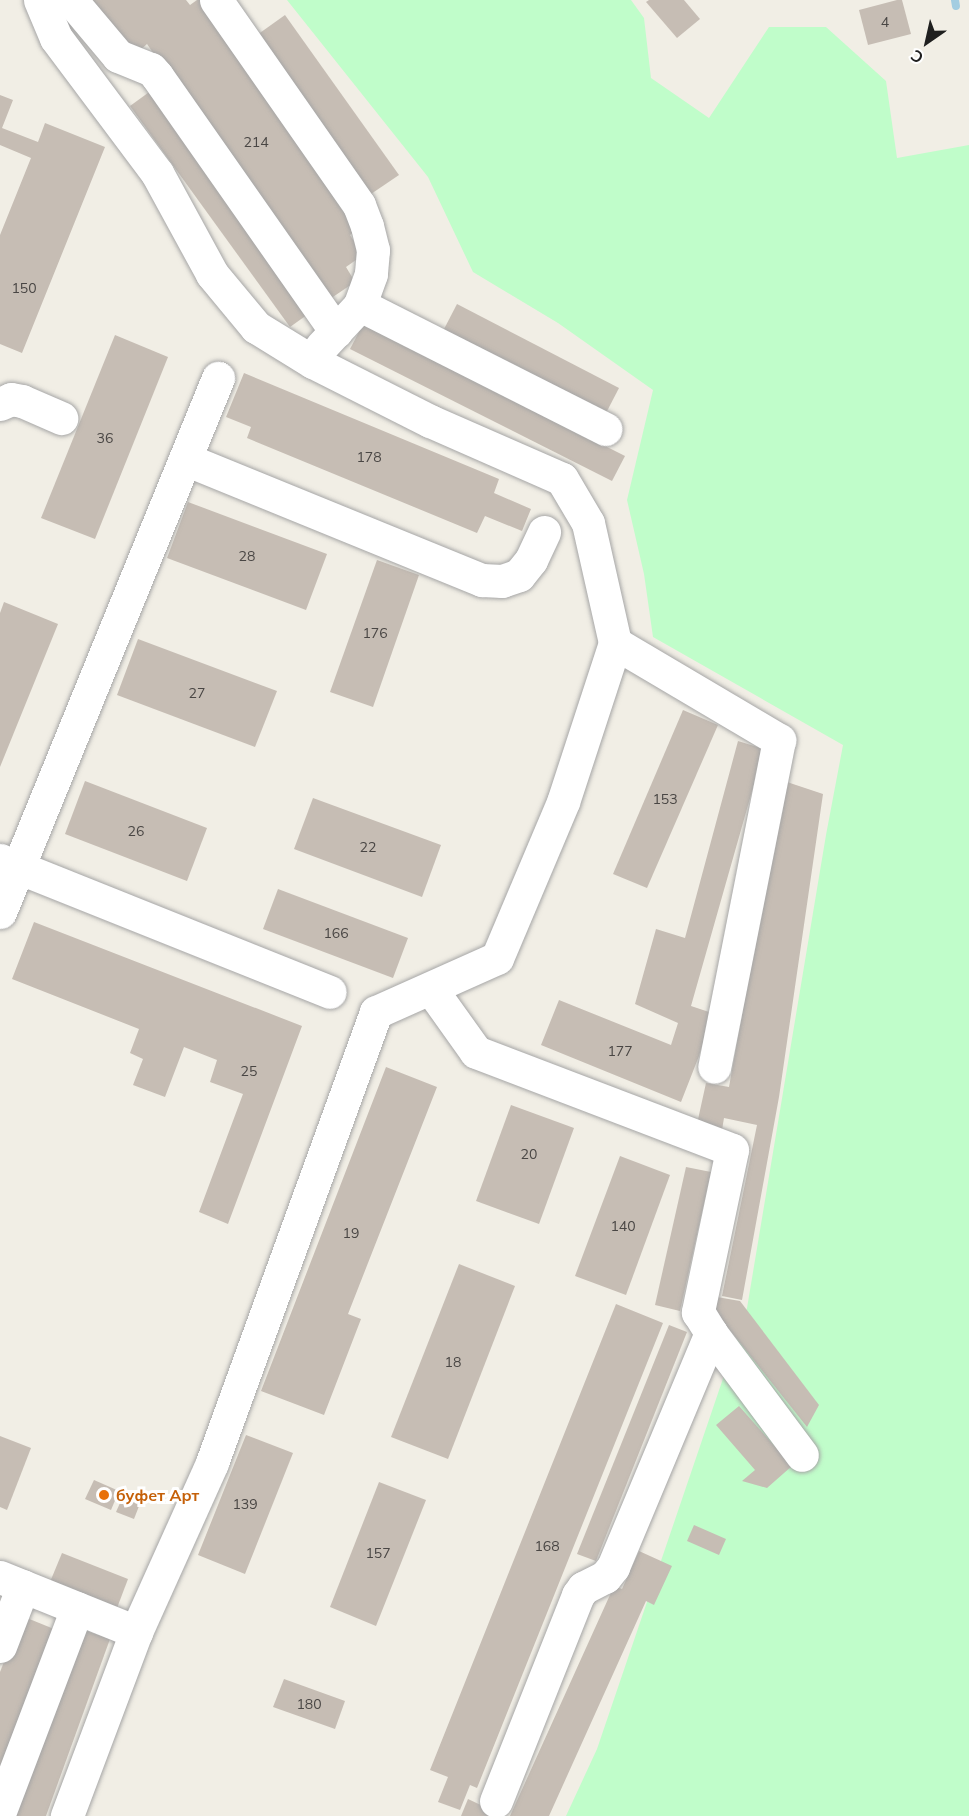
<!DOCTYPE html>
<html>
<head>
<meta charset="utf-8">
<style>
  body { margin:0 }
  #map { position:relative; width:969px; height:1816px; overflow:hidden; background:#f1eee5; font-family:Mulish,sans-serif }
  div>[style] { position:absolute }
  .park>* { inset:0; background:#c0fdca }
  .stream>* { height:8px; margin:-4px; padding:0 4px; transform-origin:4px; border-radius:4px; background:#a3cde1 }
  .building>* { inset:0; background:#c6bdb4 }
  .roads { filter:drop-shadow(0 0 2px #a6a6a6) drop-shadow(0 0 2px #a6a6a6) }
  .minor>* { height:33px; margin:-16.5px; padding:0 16.5px; transform-origin:16.5px; border-radius:16.5px; background:#fff }
  .dots>* { width:16px; height:16px; translate:-50% -50%; box-sizing:border-box; border:3px solid #fff; border-radius:50% }
  span { translate:-50% -50%; white-space:nowrap; text-align:center; line-height:1.15; -webkit-text-stroke:6px #fff; paint-order:stroke }
  .number-label { font-size:14px; color:#494644 }
  .number-label span { -webkit-text-stroke-width:0 }
  .food-label { font-size:16px; color:#c56008; font-weight:700 }
  .left { translate:0 -50%; text-align:left }
  .north { position:absolute; left:897px; top:12px; width:60px; height:60px; -webkit-text-stroke:4px #fff; paint-order:stroke; rotate:214deg; font-size:16px; font-weight:700; line-height:24px; text-align:center; color:#1f1f1f }
  .north::after { content:''; display:block; margin:auto; width:21px; height:27px; background:#1f1f1f; clip-path:polygon(50% 0,100% 100%,50% 72%,0 100%) }
</style>
</head>
<body>
<div id="map">
  <div class="park">
    <div style="clip-path:polygon(287px 0,631px 0,644px 18px,651px 78px,709px 118px,769px 27px,826px 27px,886px 81px,897px 158px,969px 145px,969px 1816px,566px 1816px,597px 1749px,747px 1308px,826px 835px,843px 745px,653px 637px,644px 574px,627px 500px,653px 390px,558px 323px,473px 272px,428px 177px)"></div>
  </div>
  <div class="stream">
    <div style="left:955px;top:0;width:6px;rotate:81deg"></div>
  </div>
  <div class="building">
    <div style="clip-path:polygon(86px 0,186px 0,190px 5px,197px 0,204px 0,356px 231px,350px 235px,363px 255px,346px 267px,355px 282px,324px 303px,147px 44px,137px 53px)"></div>
    <div style="clip-path:polygon(649px 0,684px 0,700px 19px,677px 38px,646px 2px)"></div>
    <div style="clip-path:polygon(897px 0,902px 0,911px 34px,868px 45px,859px 10px)"></div>
    <div style="clip-path:polygon(285px 15px,399px 175px,371px 194px,257px 35px)"></div>
    <div style="clip-path:polygon(152px 90px,311px 312px,290px 327px,130px 106px)"></div>
    <div style="clip-path:polygon(0 95px,13px 100px,2px 128px,38px 142px,45px 123px,105px 147px,22px 353px,0 344px,0 235px,31px 158px,0 145px)"></div>
    <div style="clip-path:polygon(457px 304px,619px 388px,605px 415px,443px 331px)"></div>
    <div style="clip-path:polygon(363px 324px,625px 456px,612px 481px,350px 349px)"></div>
    <div style="clip-path:polygon(115px 335px,168px 357px,95px 539px,41px 518px)"></div>
    <div style="clip-path:polygon(244px 373px,499px 479px,494px 493px,531px 509px,522px 531px,485px 516px,477px 533px,247px 438px,251px 427px,226px 417px)"></div>
    <div style="clip-path:polygon(188px 502px,327px 554px,306px 610px,167px 558px)"></div>
    <div style="clip-path:polygon(377px 560px,419px 575px,373px 707px,330px 692px)"></div>
    <div style="clip-path:polygon(4px 602px,58px 624px,0 767px,0 613px)"></div>
    <div style="clip-path:polygon(138px 639px,277px 691px,255px 747px,117px 695px)"></div>
    <div style="clip-path:polygon(683px 710px,718px 725px,647px 888px,613px 874px)"></div>
    <div style="clip-path:polygon(738px 741px,764px 749px,691px 1006px,712px 1013px,699px 1056px,681px 1102px,541px 1045px,559px 1000px,671px 1045px,678px 1023px,635px 1004px,656px 929px,685px 938px)"></div>
    <div style="clip-path:polygon(85px 781px,207px 828px,187px 881px,65px 834px)"></div>
    <div style="clip-path:polygon(784px 781px,823px 794px,779px 1097px,742px 1300px,722px 1296px,757px 1125px,724px 1118px,722px 1130px,697px 1124px,706px 1083px,729px 1087px)"></div>
    <div style="clip-path:polygon(313px 798px,441px 845px,422px 897px,294px 849px)"></div>
    <div style="clip-path:polygon(278px 889px,408px 938px,393px 978px,263px 929px)"></div>
    <div style="clip-path:polygon(34px 922px,302px 1026px,228px 1224px,199px 1212px,243px 1094px,210px 1082px,217px 1060px,184px 1047px,165px 1097px,133px 1085px,143px 1059px,130px 1053px,139px 1029px,12px 979px)"></div>
    <div style="clip-path:polygon(386px 1067px,437px 1087px,348px 1314px,361px 1319px,324px 1415px,261px 1391px)"></div>
    <div style="clip-path:polygon(511px 1105px,574px 1128px,539px 1224px,476px 1201px)"></div>
    <div style="clip-path:polygon(620px 1156px,670px 1175px,626px 1295px,575px 1276px)"></div>
    <div style="clip-path:polygon(686px 1167px,711px 1172px,680px 1311px,655px 1305px)"></div>
    <div style="clip-path:polygon(459px 1264px,515px 1286px,448px 1459px,391px 1437px)"></div>
    <div style="clip-path:polygon(717px 1297px,740px 1301px,819px 1405px,807px 1427px,709px 1304px)"></div>
    <div style="clip-path:polygon(616px 1304px,663px 1323px,477px 1788px,470px 1785px,460px 1810px,438px 1802px,448px 1777px,430px 1770px)"></div>
    <div style="clip-path:polygon(669px 1325px,687px 1332px,596px 1561px,577px 1554px)"></div>
    <div style="clip-path:polygon(739px 1406px,792px 1466px,767px 1488px,742px 1481px,755px 1470px,716px 1425px)"></div>
    <div style="clip-path:polygon(246px 1435px,293px 1453px,245px 1574px,198px 1555px)"></div>
    <div style="clip-path:polygon(0 1436px,31px 1448px,7px 1510px,0 1507px)"></div>
    <div style="clip-path:polygon(94px 1480px,119px 1491px,111px 1510px,85px 1499px)"></div>
    <div style="clip-path:polygon(379px 1482px,426px 1500px,376px 1626px,330px 1607px)"></div>
    <div style="clip-path:polygon(124px 1494px,141px 1501px,134px 1519px,116px 1512px)"></div>
    <div style="clip-path:polygon(694px 1525px,726px 1539px,719px 1555px,687px 1541px)"></div>
    <div style="clip-path:polygon(639px 1551px,672px 1566px,654px 1605px,646px 1601px,549px 1816px,510px 1816px,614px 1586px,622px 1589px)"></div>
    <div style="clip-path:polygon(62px 1553px,128px 1579px,117px 1608px,50px 1582px)"></div>
    <div style="clip-path:polygon(22px 1616px,54px 1629px,0 1768px,0 1672px)"></div>
    <div style="clip-path:polygon(78px 1628px,110px 1639px,46px 1816px,10px 1816px)"></div>
    <div style="clip-path:polygon(284px 1679px,345px 1701px,335px 1729px,273px 1707px)"></div>
    <div style="clip-path:polygon(468px 1799px,504px 1816px,461px 1816px)"></div>
  </div>
  <div class="roads">
    <div class="minor">
      <div style="left:40px;top:0;width:41px;rotate:67.2deg"></div>
      <div style="left:56px;top:38px;width:169px;rotate:53.2deg"></div>
      <div style="left:157px;top:173px;width:115px;rotate:61.4deg"></div>
      <div style="left:212px;top:274px;width:69px;rotate:50.3deg"></div>
      <div style="left:256px;top:327px;width:67px;rotate:31.6deg"></div>
      <div style="left:313px;top:362px;width:131px;rotate:26.8deg"></div>
      <div style="left:430px;top:421px;width:144px;rotate:23.7deg"></div>
      <div style="left:562px;top:479px;width:51px;rotate:59.4deg"></div>
      <div style="left:588px;top:523px;width:123px;rotate:77.3deg"></div>
      <div style="left:615px;top:643px;width:167px;rotate:108.1deg"></div>
      <div style="left:563px;top:802px;width:169px;rotate:112.9deg"></div>
      <div style="left:497px;top:958px;width:133px;rotate:155.9deg"></div>
      <div style="left:376px;top:1012px;width:480px;rotate:110deg"></div>
      <div style="left:212px;top:1463px;width:185px;rotate:114.2deg"></div>
      <div style="left:136px;top:1632px;width:197px;rotate:110.6deg"></div>
      <div style="left:71px;top:0;width:73px;rotate:50deg"></div>
      <div style="left:118px;top:56px;width:35px;rotate:22deg"></div>
      <div style="left:151px;top:69px;width:9px;rotate:49deg"></div>
      <div style="left:157px;top:76px;width:312px;rotate:55deg"></div>
      <div style="left:216px;top:0;width:250px;rotate:55.1deg"></div>
      <div style="left:359px;top:205px;width:22px;rotate:69deg"></div>
      <div style="left:367px;top:226px;width:25px;rotate:76deg"></div>
      <div style="left:373px;top:250px;width:24px;rotate:95deg"></div>
      <div style="left:371px;top:274px;width:33px;rotate:110deg"></div>
      <div style="left:360px;top:305px;width:57px;rotate:132.9deg"></div>
      <div style="left:360px;top:305px;width:275px;rotate:26.8deg"></div>
      <div style="left:0;top:404px;width:12px;rotate:-24deg"></div>
      <div style="left:11px;top:399px;width:11px;rotate:10deg"></div>
      <div style="left:22px;top:401px;width:43px;rotate:23.6deg"></div>
      <div style="left:185px;top:459px;width:321px;rotate:22.2deg"></div>
      <div style="left:482px;top:580px;width:20px;rotate:3deg"></div>
      <div style="left:502px;top:581px;width:18px;rotate:-19deg"></div>
      <div style="left:519px;top:575px;width:19px;rotate:-51deg"></div>
      <div style="left:531px;top:560px;width:31px;rotate:-65deg"></div>
      <div style="left:615px;top:643px;width:191px;rotate:30.6deg"></div>
      <div style="left:779px;top:740px;width:333px;rotate:101.2deg"></div>
      <div style="left:0;top:860px;width:355px;rotate:21.8deg"></div>
      <div style="left:0;top:912px;width:577px;rotate:-67.79deg"></div>
      <div style="left:431px;top:989px;width:77px;rotate:54.5deg"></div>
      <div style="left:476px;top:1052px;width:274px;rotate:20.9deg"></div>
      <div style="left:732px;top:1150px;width:166px;rotate:101.9deg"></div>
      <div style="left:698px;top:1312px;width:25px;rotate:58deg"></div>
      <div style="left:0;top:1577px;width:147px;rotate:22deg"></div>
      <div style="left:0;top:1646px;width:64px;rotate:-69deg"></div>
      <div style="left:496px;top:1801px;width:222px;rotate:-68.3deg"></div>
      <div style="left:578px;top:1595px;width:9px;rotate:-54deg"></div>
      <div style="left:583px;top:1588px;width:25px;rotate:-27deg"></div>
      <div style="left:605px;top:1577px;width:13px;rotate:-51deg"></div>
      <div style="left:613px;top:1567px;width:254px;rotate:-67.3deg"></div>
      <div style="left:711px;top:1333px;width:152px;rotate:53.3deg"></div>
      <div style="left:0;top:1811px;width:217px;rotate:-69.2deg"></div>
    </div>
  </div>
  <div class="dots">
    <div style="left:104px;top:1495px;background:#e8710a"></div>
  </div>
  <div class="number-label">
    <span style="left:885px;top:22px">4</span>
    <span style="left:256px;top:142px">214</span>
    <span style="left:24px;top:288px">150</span>
    <span style="left:105px;top:438px">36</span>
    <span style="left:369px;top:457px">178</span>
    <span style="left:247px;top:556px">28</span>
    <span style="left:375px;top:633px">176</span>
    <span style="left:197px;top:693px">27</span>
    <span style="left:665px;top:799px">153</span>
    <span style="left:136px;top:831px">26</span>
    <span style="left:368px;top:847px">22</span>
    <span style="left:336px;top:933px">166</span>
    <span style="left:620px;top:1051px">177</span>
    <span style="left:249px;top:1071px">25</span>
    <span style="left:529px;top:1154px">20</span>
    <span style="left:623px;top:1226px">140</span>
    <span style="left:351px;top:1233px">19</span>
    <span style="left:453px;top:1362px">18</span>
    <span style="left:245px;top:1504px">139</span>
    <span style="left:547px;top:1546px">168</span>
    <span style="left:378px;top:1553px">157</span>
    <span style="left:309px;top:1704px">180</span>
  </div>
  <div class="food-label">
    <span class="left" style="left:116px;top:1495px">буфет Арт</span>
  </div>
  <div class="north">С</div>
</div>
</body>
</html>
